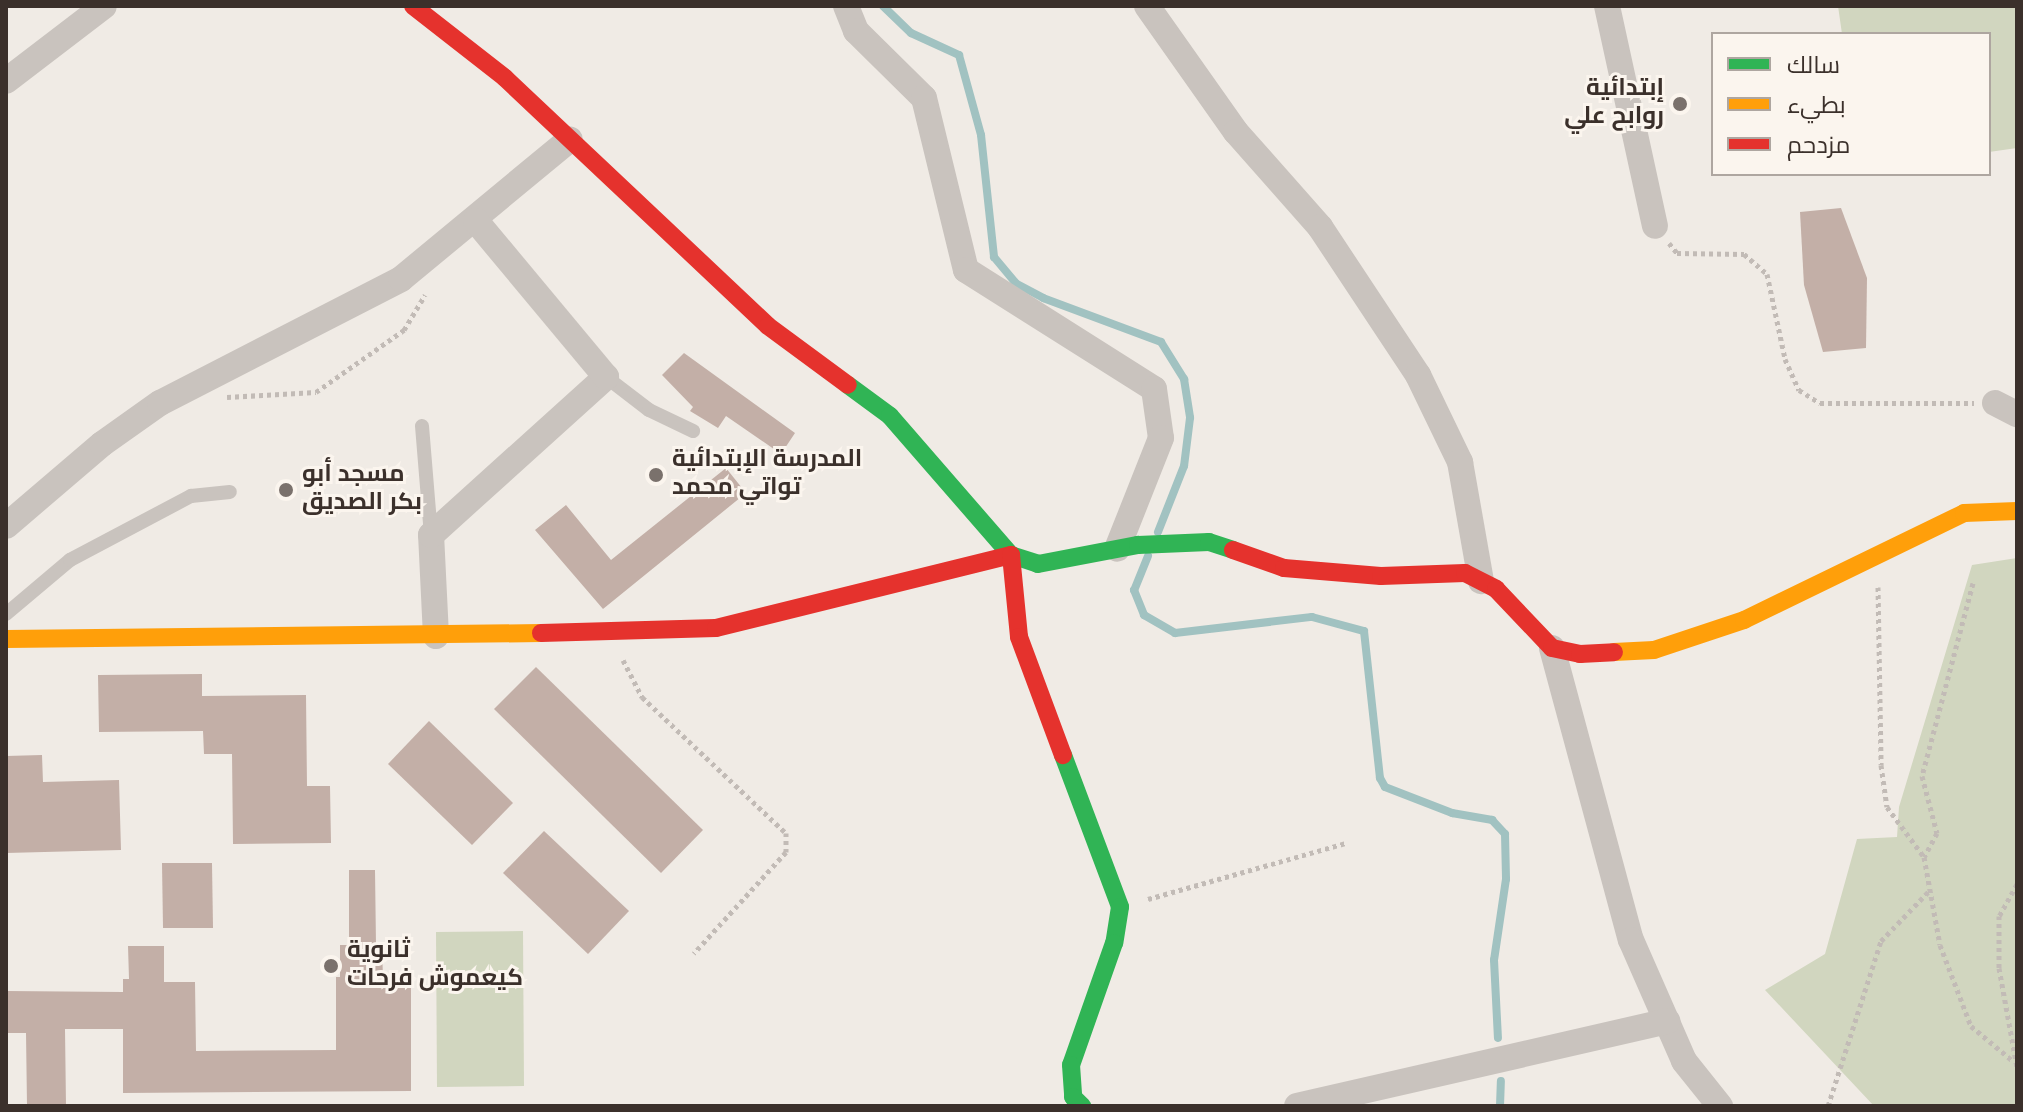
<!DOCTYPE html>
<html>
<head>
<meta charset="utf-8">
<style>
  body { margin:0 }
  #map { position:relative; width:2023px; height:1112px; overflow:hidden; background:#f0ebe5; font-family:Overpass,Cairo,sans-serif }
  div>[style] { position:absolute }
  .green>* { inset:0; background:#d1d6bf }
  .stream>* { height:8px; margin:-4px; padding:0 4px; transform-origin:4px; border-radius:4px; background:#a1c2c1 }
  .building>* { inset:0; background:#c3afa7 }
  .path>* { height:5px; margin-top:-2.5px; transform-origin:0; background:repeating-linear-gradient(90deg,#c2bbb6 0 4px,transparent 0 8px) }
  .lane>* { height:14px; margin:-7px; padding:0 7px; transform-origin:7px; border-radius:7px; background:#c9c3be }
  .street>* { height:26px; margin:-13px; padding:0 13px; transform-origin:13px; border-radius:13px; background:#c9c3be }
  .fast>* { height:18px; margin:-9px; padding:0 9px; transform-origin:9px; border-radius:9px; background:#30b455 }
  .slow>* { height:18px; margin:-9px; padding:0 9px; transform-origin:9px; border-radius:9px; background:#ff9f0a }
  .jam>* { height:18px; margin:-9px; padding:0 9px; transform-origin:9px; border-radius:9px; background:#e5322d }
  .dots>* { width:22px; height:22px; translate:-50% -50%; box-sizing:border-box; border:4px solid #fbf5ee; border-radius:50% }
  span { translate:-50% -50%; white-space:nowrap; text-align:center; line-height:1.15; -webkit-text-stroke:6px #fbf5ee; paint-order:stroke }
  .poi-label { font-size:24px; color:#3b302b; font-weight:700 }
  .right { translate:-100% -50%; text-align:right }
  .left { translate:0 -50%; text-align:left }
  .frame { position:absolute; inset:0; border:8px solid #3b302b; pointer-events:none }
  .legend { position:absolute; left:1711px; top:32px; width:280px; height:144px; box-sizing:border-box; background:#fbf5ee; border:2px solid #aea6a0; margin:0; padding:10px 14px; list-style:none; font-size:24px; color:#3b302b }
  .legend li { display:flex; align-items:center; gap:16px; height:40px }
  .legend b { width:40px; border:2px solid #aea6a0 }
</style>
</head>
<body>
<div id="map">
  <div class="green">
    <div style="clip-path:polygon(1838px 6px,2017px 6px,2017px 148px,1989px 152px,1989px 34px,1842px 34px)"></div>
    <div style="clip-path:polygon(2017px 558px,2017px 1106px,1874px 1106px,1765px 990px,1825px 954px,1857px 839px,1897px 837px,1899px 807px,1972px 565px)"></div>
    <div style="clip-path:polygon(523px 931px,524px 1086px,437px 1087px,436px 932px)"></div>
  </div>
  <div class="stream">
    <div style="left:883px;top:6px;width:39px;rotate:44deg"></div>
    <div style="left:911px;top:33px;width:53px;rotate:24.6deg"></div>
    <div style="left:959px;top:55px;width:83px;rotate:74.6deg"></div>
    <div style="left:981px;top:135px;width:123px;rotate:83.9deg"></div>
    <div style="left:994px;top:257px;width:35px;rotate:50deg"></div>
    <div style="left:1017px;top:284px;width:30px;rotate:28deg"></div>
    <div style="left:1043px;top:298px;width:126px;rotate:20.4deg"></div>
    <div style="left:1161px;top:342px;width:44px;rotate:58.1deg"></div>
    <div style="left:1184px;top:379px;width:39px;rotate:81deg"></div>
    <div style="left:1190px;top:418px;width:48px;rotate:97.1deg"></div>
    <div style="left:1184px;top:466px;width:71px;rotate:111.5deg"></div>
    <div style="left:1148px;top:556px;width:37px;rotate:112deg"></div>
    <div style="left:1134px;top:590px;width:27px;rotate:68deg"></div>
    <div style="left:1144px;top:615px;width:36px;rotate:30deg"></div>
    <div style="left:1175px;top:633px;width:138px;rotate:-6.7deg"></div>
    <div style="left:1312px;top:617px;width:54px;rotate:15.1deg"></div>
    <div style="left:1364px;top:631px;width:148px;rotate:83.8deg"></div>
    <div style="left:1380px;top:778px;width:10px;rotate:61deg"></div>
    <div style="left:1385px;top:787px;width:72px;rotate:21.2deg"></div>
    <div style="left:1452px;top:813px;width:41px;rotate:9.9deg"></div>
    <div style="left:1492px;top:820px;width:19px;rotate:47deg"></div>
    <div style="left:1505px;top:834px;width:45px;rotate:88.7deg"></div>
    <div style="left:1506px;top:879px;width:82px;rotate:98.4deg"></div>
    <div style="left:1494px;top:960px;width:78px;rotate:87.1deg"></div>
    <div style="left:1500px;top:1106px;width:25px;rotate:-88deg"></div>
  </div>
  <div class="building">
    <div style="clip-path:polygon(1841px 208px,1867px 278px,1866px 348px,1823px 352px,1804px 285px,1800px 212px)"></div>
    <div style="clip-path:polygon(684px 353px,795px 433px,781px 454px,726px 416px,718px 428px,690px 411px,693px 407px,662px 375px)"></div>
    <div style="clip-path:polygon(726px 468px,746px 493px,603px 609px,535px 530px,566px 505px,611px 560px)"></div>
    <div style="clip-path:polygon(536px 667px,703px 830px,661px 873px,494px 709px)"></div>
    <div style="clip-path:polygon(202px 674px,202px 696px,306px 695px,307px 786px,330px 786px,331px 843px,233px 844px,232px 754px,204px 754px,203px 731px,99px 732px,98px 675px)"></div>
    <div style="clip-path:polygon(429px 721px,513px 803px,472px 845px,388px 764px)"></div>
    <div style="clip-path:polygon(42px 755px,43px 782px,119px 780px,121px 850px,6px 853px,6px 756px)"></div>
    <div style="clip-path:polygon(544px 831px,629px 911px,588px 954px,503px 873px)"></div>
    <div style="clip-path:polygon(162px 863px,212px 863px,213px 928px,163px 928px)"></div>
    <div style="clip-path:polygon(349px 870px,375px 870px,376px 945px,382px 945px,383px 979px,411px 978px,411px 1091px,123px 1093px,123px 1029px,65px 1029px,66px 1106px,27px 1106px,26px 1033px,6px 1033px,6px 991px,123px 992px,123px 979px,129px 979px,128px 946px,164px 946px,164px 982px,195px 982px,196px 1051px,336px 1050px,336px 977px,340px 977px,340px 945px,349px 945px)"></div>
  </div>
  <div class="path">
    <div style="left:1669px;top:243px;width:13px;rotate:51deg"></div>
    <div style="left:1677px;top:253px;width:67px;rotate:0.9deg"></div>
    <div style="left:1744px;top:254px;width:30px;rotate:41deg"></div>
    <div style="left:1767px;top:274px;width:87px;rotate:78deg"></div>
    <div style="left:1785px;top:359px;width:34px;rotate:66deg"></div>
    <div style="left:1799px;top:390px;width:25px;rotate:32deg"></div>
    <div style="left:1820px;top:403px;width:154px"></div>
    <div style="left:227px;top:397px;width:89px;rotate:-3.2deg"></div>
    <div style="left:316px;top:392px;width:108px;rotate:-35.2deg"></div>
    <div style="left:404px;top:330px;width:41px;rotate:-59deg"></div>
    <div style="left:1973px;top:583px;width:200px;rotate:104.8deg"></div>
    <div style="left:1922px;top:776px;width:59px;rotate:75.3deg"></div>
    <div style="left:1937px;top:833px;width:27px;rotate:118deg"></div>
    <div style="left:1924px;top:857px;width:89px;rotate:79.7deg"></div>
    <div style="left:1940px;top:945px;width:87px;rotate:69.1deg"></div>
    <div style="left:1971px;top:1026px;width:56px;rotate:39.9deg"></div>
    <div style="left:1878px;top:587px;width:178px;rotate:89deg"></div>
    <div style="left:1881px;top:765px;width:42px;rotate:81.9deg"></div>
    <div style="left:1887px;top:807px;width:62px;rotate:53.5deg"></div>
    <div style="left:623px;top:660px;width:42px;rotate:62.8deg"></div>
    <div style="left:642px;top:697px;width:198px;rotate:43.4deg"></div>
    <div style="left:786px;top:833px;width:19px;rotate:90deg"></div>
    <div style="left:786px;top:852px;width:137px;rotate:132.3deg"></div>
    <div style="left:2017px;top:884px;width:37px;rotate:119deg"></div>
    <div style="left:1999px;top:916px;width:52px;rotate:90deg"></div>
    <div style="left:1999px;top:968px;width:101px;rotate:79.7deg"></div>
    <div style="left:1148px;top:899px;width:206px;rotate:-15.8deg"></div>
    <div style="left:1828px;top:1106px;width:173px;rotate:-72.2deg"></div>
    <div style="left:1881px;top:941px;width:69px;rotate:-46.2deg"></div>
  </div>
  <div class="lane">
    <div style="left:606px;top:377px;width:54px;rotate:37.5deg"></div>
    <div style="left:649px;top:410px;width:49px;rotate:25.5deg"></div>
    <div style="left:422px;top:426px;width:109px;rotate:85.3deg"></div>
    <div style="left:6px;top:614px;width:84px;rotate:-40.2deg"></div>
    <div style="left:70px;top:560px;width:137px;rotate:-27.9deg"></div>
    <div style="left:191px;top:496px;width:39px;rotate:-6deg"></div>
  </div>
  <div class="street">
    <div style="left:846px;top:6px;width:27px;rotate:68deg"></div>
    <div style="left:856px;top:31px;width:95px;rotate:44.6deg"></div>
    <div style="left:924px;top:98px;width:177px;rotate:76.3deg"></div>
    <div style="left:966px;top:270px;width:222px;rotate:32.3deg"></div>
    <div style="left:1154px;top:389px;width:49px;rotate:81.9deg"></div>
    <div style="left:1161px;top:438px;width:119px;rotate:111.6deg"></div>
    <div style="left:1147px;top:6px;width:154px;rotate:54.8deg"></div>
    <div style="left:1236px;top:132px;width:127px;rotate:48.5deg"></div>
    <div style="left:1320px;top:227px;width:178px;rotate:56.5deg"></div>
    <div style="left:1418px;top:375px;width:97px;rotate:64.2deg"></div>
    <div style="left:1460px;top:462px;width:121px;rotate:80deg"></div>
    <div style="left:1607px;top:6px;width:225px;rotate:77.7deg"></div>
    <div style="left:6px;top:81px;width:123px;rotate:-37.4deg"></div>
    <div style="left:1995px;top:403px;width:25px;rotate:27deg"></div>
    <div style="left:6px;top:526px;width:126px;rotate:-40.5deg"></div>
    <div style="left:102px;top:444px;width:71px;rotate:-35.3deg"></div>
    <div style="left:160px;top:403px;width:271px;rotate:-27.2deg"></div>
    <div style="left:401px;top:279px;width:219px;rotate:-39.6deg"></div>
    <div style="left:436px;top:636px;width:101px;rotate:-92.8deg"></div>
    <div style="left:431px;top:535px;width:236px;rotate:-42.1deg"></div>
    <div style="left:606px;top:377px;width:203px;rotate:-129.8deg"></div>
    <div style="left:1552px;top:648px;width:302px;rotate:74.9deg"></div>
    <div style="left:1631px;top:940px;width:132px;rotate:66.3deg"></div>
    <div style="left:1684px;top:1061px;width:58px;rotate:51.3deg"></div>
    <div style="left:1297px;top:1106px;width:380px;rotate:-12.9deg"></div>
  </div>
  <div class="fast">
    <div style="left:848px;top:385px;width:52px;rotate:36.4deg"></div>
    <div style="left:890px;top:416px;width:184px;rotate:49deg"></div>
    <div style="left:1011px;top:555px;width:28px;rotate:18deg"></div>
    <div style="left:1038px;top:564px;width:102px;rotate:-10.8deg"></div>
    <div style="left:1138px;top:545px;width:71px;rotate:-2.4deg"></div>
    <div style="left:1209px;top:542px;width:25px;rotate:18deg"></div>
    <div style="left:1063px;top:755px;width:162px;rotate:69.4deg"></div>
    <div style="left:1120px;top:907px;width:36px;rotate:99deg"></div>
    <div style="left:1114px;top:943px;width:129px;rotate:109.4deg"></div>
    <div style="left:1071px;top:1065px;width:32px;rotate:86deg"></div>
    <div style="left:1073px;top:1097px;width:13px;rotate:45deg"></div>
  </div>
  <div class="slow">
    <div style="left:6px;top:639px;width:535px;rotate:-0.64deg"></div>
    <div style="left:1614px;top:652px;width:40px;rotate:-2.9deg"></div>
    <div style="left:1654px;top:650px;width:95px;rotate:-18.4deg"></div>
    <div style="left:1744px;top:620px;width:245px;rotate:-25.9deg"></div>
    <div style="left:1964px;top:513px;width:53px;rotate:-2.2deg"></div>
  </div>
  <div class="jam">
    <div style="left:413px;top:6px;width:117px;rotate:38deg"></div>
    <div style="left:505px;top:78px;width:361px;rotate:43.3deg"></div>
    <div style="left:768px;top:326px;width:99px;rotate:36.4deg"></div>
    <div style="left:1233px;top:550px;width:54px;rotate:19.4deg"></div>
    <div style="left:1284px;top:568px;width:97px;rotate:4.7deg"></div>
    <div style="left:1381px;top:576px;width:84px;rotate:-2deg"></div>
    <div style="left:1465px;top:573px;width:35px;rotate:27deg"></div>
    <div style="left:1496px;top:589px;width:81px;rotate:46.5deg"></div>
    <div style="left:1552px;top:648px;width:29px;rotate:12deg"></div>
    <div style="left:1580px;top:654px;width:34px;rotate:-3deg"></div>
    <div style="left:541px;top:633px;width:175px;rotate:-1.6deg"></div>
    <div style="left:716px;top:628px;width:304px;rotate:-13.9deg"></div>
    <div style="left:1011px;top:555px;width:82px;rotate:84.4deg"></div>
    <div style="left:1019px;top:637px;width:126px;rotate:69.6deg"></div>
  </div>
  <div class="dots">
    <div style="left:1680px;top:104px;background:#7a716c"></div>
    <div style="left:656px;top:475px;background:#7a716c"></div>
    <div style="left:286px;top:490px;background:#7a716c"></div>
    <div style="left:331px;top:966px;background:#7a716c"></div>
  </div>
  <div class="poi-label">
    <span class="right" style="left:1664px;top:104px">إبتدائية<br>روابح علي</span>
    <span class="left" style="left:672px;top:475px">المدرسة الإبتدائية<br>تواتي محمد</span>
    <span class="left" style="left:302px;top:490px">مسجد أبو<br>بكر الصديق</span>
    <span class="left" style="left:347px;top:966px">ثانوية<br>كيعموش فرحات</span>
  </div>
  <div class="frame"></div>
  <ul class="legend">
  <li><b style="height:10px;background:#30b455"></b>سالك</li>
  <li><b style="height:10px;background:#ff9f0a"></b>بطيء</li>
  <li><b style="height:10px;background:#e5322d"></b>مزدحم</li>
  </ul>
</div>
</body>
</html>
